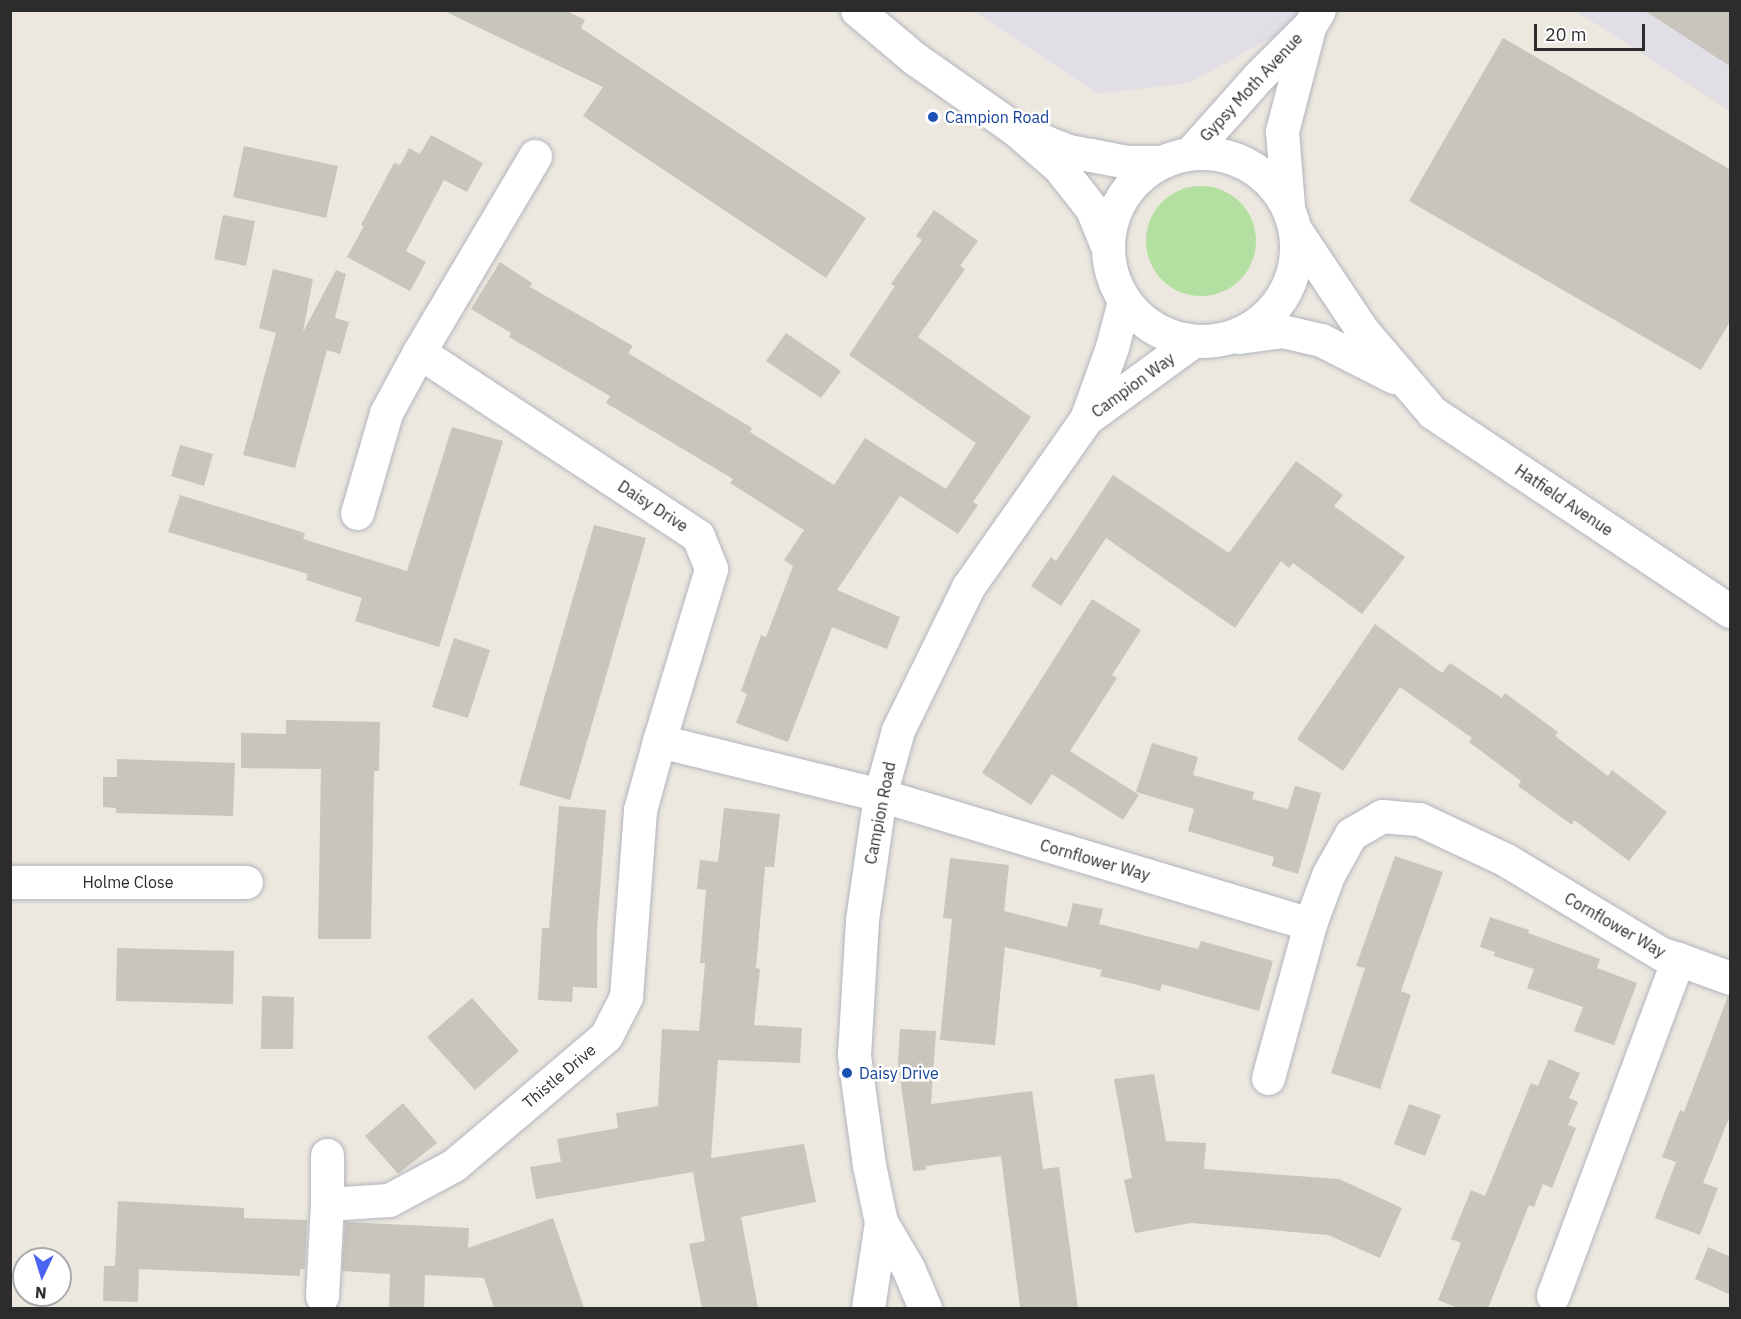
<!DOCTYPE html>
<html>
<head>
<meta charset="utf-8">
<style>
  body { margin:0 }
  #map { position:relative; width:1741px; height:1319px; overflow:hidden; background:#ece7df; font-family:"IBM Plex Sans",sans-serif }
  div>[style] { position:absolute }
  .industrial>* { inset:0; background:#e1dfe5 }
  .green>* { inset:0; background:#b3dfa0 }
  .round { border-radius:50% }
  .building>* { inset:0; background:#c8c5bd }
  .roads { filter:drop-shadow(0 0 2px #b2b5be) drop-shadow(0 0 2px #b2b5be) }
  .minor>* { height:33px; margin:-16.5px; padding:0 16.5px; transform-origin:16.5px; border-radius:16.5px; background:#fff }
  .minor>.ring { margin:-16.5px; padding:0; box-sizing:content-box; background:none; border:33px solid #fff; border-radius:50% }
  .dots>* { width:16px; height:16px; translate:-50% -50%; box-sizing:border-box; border:3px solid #fff; border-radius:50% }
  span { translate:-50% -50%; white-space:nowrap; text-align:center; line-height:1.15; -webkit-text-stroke:5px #fff; paint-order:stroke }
  .street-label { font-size:16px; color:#2c2c2c }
  .transit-label { font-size:16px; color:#164399 }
  .left { translate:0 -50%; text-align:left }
  .frame { position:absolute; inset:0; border:12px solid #2c2c2c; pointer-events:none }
  .north { position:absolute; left:12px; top:1247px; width:60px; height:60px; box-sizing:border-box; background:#fff; border:2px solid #ababab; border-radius:50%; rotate:184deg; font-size:16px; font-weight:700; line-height:24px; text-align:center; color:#2c2c2c }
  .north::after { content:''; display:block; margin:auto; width:21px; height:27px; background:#4b63ee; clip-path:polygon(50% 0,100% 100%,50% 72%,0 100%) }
  .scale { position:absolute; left:1534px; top:24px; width:111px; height:27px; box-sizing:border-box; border:3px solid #2c2c2c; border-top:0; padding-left:8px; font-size:18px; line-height:21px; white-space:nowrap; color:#2c2c2c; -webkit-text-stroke:4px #fff; paint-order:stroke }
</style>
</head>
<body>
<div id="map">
  <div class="industrial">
    <div style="clip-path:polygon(973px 11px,1320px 11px,1189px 83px,1098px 94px)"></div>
    <div style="clip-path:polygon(1576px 11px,1730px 11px,1730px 111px)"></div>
  </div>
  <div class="green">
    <div class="round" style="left:1146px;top:186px;width:110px;height:110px"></div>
  </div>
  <div class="building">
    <div style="clip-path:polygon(442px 10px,565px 10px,585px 20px,581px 28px,866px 218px,826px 278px,583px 116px,603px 87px)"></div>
    <div style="clip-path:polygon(1644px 10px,1731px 10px,1731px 67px)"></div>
    <div style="clip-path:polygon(1503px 38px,1731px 170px,1731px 320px,1701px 370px,1409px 201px)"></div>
    <div style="clip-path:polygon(431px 135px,483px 163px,467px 192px,444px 180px,406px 251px,426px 262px,410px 291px,347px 257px,364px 226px,361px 225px,394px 163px,400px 165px,409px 148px,420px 154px)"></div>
    <div style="clip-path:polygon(244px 146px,338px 166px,326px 218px,233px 197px)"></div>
    <div style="clip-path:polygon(934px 210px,978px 241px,960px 266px,965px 269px,918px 337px,1031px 417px,973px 502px,978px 505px,958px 534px,900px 496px,837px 590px,900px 617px,887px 649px,832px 627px,788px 742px,736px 723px,747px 694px,741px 691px,761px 635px,766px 637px,793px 566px,784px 560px,804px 530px,730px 483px,733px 479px,606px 403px,610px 396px,509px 337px,511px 333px,471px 309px,500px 262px,532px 283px,530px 287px,633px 346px,628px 353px,752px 428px,750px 432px,834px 485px,865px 438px,946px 489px,976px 443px,849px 355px,895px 286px,891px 284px,922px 240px,916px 236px)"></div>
    <div style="clip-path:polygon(223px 215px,255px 221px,246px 266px,214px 259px)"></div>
    <div style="clip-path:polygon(273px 269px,313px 279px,303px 332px,336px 270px,346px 274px,335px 318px,349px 322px,340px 354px,327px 350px,295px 468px,243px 455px,276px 333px,259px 328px)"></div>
    <div style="clip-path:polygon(786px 333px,841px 371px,821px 398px,766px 361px)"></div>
    <div style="clip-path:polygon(452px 427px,503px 441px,439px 647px,355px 621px,362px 598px,306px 580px,308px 574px,168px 532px,180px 495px,305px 533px,303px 539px,407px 571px)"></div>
    <div style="clip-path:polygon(180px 445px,213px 454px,204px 486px,171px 476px)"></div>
    <div style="clip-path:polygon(1296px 461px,1343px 495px,1334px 506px,1405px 557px,1362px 614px,1293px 563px,1289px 568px,1281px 561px,1235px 628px,1106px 538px,1061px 606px,1031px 586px,1051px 557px,1056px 561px,1113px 475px,1229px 553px)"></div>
    <div style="clip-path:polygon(594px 525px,646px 538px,570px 800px,519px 785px)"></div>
    <div style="clip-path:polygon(1092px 599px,1141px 630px,1112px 675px,1117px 678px,1070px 751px,1139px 795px,1123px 820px,1052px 774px,1031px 805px,982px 773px)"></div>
    <div style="clip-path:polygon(1375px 624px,1442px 673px,1450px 663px,1502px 698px,1505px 693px,1558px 732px,1555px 736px,1608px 776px,1612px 770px,1667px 812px,1629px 861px,1574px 820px,1572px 825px,1518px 786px,1521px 781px,1469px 742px,1472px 738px,1400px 687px,1343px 771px,1297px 739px)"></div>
    <div style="clip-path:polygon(454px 638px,490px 650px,468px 718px,432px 707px)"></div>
    <div style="clip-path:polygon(286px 720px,380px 722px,379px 771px,374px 771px,371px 939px,318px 939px,321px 769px,241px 768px,241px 733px,286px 734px)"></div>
    <div style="clip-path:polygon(1152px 743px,1198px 757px,1193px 775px,1254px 792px,1252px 799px,1288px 809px,1295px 786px,1321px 793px,1298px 874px,1272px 866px,1274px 857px,1188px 831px,1194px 809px,1136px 792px)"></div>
    <div style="clip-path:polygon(117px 759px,235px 763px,233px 816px,116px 813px,116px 808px,103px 807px,103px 777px,117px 777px)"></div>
    <div style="clip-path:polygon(559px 806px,606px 810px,597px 930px,597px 988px,573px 987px,572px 1002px,538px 1000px,542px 928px,549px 928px)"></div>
    <div style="clip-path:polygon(724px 808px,780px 814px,774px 867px,765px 867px,756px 968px,760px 969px,754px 1025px,802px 1028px,800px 1063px,718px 1060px,711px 1158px,804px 1144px,816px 1202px,741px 1217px,758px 1308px,702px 1308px,689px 1244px,705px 1241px,693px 1172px,536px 1199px,530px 1167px,561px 1162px,557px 1139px,618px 1128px,616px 1113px,658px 1106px,662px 1029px,699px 1031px,705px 963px,700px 963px,706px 890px,697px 889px,700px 860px,718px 862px)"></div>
    <div style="clip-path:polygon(1395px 856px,1443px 872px,1401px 991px,1411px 995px,1380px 1089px,1331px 1073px,1365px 968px,1356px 966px)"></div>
    <div style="clip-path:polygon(950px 858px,1009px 865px,1004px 911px,1067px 927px,1073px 903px,1103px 909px,1099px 924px,1198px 949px,1201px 941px,1273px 961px,1259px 1011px,1162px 984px,1160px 991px,1130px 983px,1100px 976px,1102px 970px,1005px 947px,995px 1045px,940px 1040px,952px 919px,943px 918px)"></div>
    <div style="clip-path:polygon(1490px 917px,1529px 930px,1528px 933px,1600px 959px,1597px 968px,1637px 983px,1614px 1045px,1574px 1031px,1583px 1007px,1527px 988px,1534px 969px,1494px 956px,1495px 952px,1480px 947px)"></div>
    <div style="clip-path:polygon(117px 948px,234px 951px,233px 1004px,116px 1001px)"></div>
    <div style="clip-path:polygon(262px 996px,294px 997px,293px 1049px,261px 1049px)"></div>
    <div style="clip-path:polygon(1728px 996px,1731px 997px,1731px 1113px,1703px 1183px,1718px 1188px,1700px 1235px,1655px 1218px,1676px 1162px,1662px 1157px,1680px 1110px,1684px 1112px)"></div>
    <div style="clip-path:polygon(472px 998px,519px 1051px,475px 1090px,427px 1037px)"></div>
    <div style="clip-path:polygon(900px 1029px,936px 1031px,931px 1104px,1032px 1091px,1043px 1169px,1059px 1167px,1078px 1308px,1020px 1308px,1001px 1156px,926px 1166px,926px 1170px,913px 1171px,898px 1063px)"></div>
    <div style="clip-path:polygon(1549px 1059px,1580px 1073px,1569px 1098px,1578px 1102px,1568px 1125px,1576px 1128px,1552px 1188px,1543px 1184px,1534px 1207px,1529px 1205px,1488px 1308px,1458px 1308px,1438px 1300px,1461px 1243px,1451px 1239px,1471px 1190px,1485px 1196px,1531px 1083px,1538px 1086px)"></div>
    <div style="clip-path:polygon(1154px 1074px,1166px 1141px,1206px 1143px,1204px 1169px,1339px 1179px,1402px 1208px,1380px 1258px,1328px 1235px,1191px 1223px,1135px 1233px,1124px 1180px,1132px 1178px,1114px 1079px)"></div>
    <div style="clip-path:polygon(403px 1103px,437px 1143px,398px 1174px,365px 1136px)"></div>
    <div style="clip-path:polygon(1409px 1104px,1441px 1115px,1425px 1156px,1394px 1144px)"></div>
    <div style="clip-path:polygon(118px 1201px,244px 1208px,244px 1218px,307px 1220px,305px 1269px,300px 1269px,300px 1276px,139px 1269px,138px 1302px,103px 1301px,104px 1266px,115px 1266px)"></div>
    <div style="clip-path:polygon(553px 1218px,584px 1308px,494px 1308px,484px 1278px,425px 1275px,424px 1308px,389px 1308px,390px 1274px,342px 1271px,345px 1222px,469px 1228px,468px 1248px)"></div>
    <div style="clip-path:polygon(1708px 1247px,1731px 1257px,1731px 1295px,1695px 1279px)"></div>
  </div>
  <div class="roads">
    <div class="minor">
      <div style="left:857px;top:10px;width:75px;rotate:40.1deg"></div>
      <div style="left:914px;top:58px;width:123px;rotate:35.1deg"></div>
      <div style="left:1015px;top:129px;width:58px;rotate:40.8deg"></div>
      <div style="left:1059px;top:167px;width:53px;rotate:51.8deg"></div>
      <div style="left:1092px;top:209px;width:38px;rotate:68deg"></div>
      <div style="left:1036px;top:138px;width:35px;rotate:22deg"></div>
      <div style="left:1068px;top:151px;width:23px;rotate:10deg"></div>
      <div style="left:1091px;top:155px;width:36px;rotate:11deg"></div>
      <div style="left:1126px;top:162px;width:33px"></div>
      <div style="left:1193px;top:150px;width:99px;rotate:-48.3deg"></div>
      <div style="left:1259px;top:76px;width:72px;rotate:-45deg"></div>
      <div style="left:1310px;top:25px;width:17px;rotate:-59deg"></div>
      <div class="ring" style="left:1108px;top:153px;width:155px;height:155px"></div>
      <div style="left:535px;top:156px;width:228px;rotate:120.6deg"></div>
      <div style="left:419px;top:352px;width:334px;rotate:33.4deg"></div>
      <div style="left:698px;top:536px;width:35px;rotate:68deg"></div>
      <div style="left:711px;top:569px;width:180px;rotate:106.8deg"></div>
      <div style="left:659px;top:741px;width:228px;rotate:13.7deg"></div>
      <div style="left:880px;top:795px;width:449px;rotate:16.7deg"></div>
      <div style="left:1310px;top:924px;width:52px;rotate:-69.8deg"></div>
      <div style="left:1328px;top:875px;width:47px;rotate:-60.7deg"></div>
      <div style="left:1351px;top:834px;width:36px;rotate:-30deg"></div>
      <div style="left:1382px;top:816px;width:37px;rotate:5deg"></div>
      <div style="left:1419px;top:819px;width:96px;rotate:25.2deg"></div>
      <div style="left:1506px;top:860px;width:182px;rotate:31.1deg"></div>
      <div style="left:1662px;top:954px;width:17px;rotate:17deg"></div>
      <div style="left:1678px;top:959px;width:359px;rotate:110.4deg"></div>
      <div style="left:1288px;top:206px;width:75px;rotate:-94.6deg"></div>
      <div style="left:1282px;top:131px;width:107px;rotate:-75.4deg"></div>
      <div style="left:1296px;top:231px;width:119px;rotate:56.3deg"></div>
      <div style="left:1362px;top:330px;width:109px;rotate:49.5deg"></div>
      <div style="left:1433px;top:413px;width:357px;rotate:33.7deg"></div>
      <div style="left:1239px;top:337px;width:43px;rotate:-7.9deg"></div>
      <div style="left:1282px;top:331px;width:40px;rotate:13deg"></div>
      <div style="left:1321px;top:340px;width:82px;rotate:26.9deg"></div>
      <div style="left:1086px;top:419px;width:131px;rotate:-36deg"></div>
      <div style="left:357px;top:513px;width:104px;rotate:-73.8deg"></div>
      <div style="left:386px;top:413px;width:69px;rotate:-61.6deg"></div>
      <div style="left:10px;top:882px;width:236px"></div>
      <div style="left:1678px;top:959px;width:55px;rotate:20.1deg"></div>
      <div style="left:1268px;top:1078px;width:160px;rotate:-74.7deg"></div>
      <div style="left:327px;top:1155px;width:49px;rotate:90deg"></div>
      <div style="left:322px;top:1296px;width:92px;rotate:-86.9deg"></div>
      <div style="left:327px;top:1204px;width:62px;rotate:-3.7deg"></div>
      <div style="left:389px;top:1200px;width:74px;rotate:-28.3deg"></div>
      <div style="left:454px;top:1165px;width:199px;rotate:-40.3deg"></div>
      <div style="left:606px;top:1036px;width:44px;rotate:-62.9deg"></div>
      <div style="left:626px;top:997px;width:188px;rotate:-85.7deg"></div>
      <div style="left:640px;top:810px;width:72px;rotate:-74.6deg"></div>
      <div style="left:868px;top:1308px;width:87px;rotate:-81.4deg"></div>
      <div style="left:925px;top:1308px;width:43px;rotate:-113deg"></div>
      <div style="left:908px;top:1268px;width:53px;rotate:-120.4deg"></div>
      <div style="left:881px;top:1222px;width:58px;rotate:-101.9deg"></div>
      <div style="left:869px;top:1165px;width:111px;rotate:-97.8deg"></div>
      <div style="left:854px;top:1055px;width:135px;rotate:-86.6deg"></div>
      <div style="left:862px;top:920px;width:126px;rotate:-81.8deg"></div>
      <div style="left:880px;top:795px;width:67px;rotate:-74.5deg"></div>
      <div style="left:898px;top:730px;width:159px;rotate:-63.9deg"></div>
      <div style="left:968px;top:587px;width:205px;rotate:-54.9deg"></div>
      <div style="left:1086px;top:419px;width:77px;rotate:-70.1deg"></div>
      <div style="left:1112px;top:347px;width:48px;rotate:-75.4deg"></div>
    </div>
  </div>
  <div class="dots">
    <div style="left:933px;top:117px;background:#1a4fb4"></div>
    <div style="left:847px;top:1073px;background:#1a4fb4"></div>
  </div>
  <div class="street-label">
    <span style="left:1251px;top:87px;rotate:-47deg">Gypsy Moth Avenue</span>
    <span style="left:1133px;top:385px;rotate:-36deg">Campion Way</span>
    <span style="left:1564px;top:500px;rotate:34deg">Hatfield Avenue</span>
    <span style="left:653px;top:506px;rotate:33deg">Daisy Drive</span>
    <span style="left:880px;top:813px;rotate:-79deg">Campion Road</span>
    <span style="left:1095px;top:860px;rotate:16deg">Cornflower Way</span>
    <span style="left:128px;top:882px">Holme Close</span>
    <span style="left:1615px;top:925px;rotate:30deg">Cornflower Way</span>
    <span style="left:559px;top:1076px;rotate:-40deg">Thistle Drive</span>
  </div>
  <div class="transit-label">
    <span class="left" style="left:945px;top:117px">Campion Road</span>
    <span class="left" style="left:859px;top:1073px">Daisy Drive</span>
  </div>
  <div class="frame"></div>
  <div class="north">N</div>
  <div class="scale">20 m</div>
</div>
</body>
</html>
